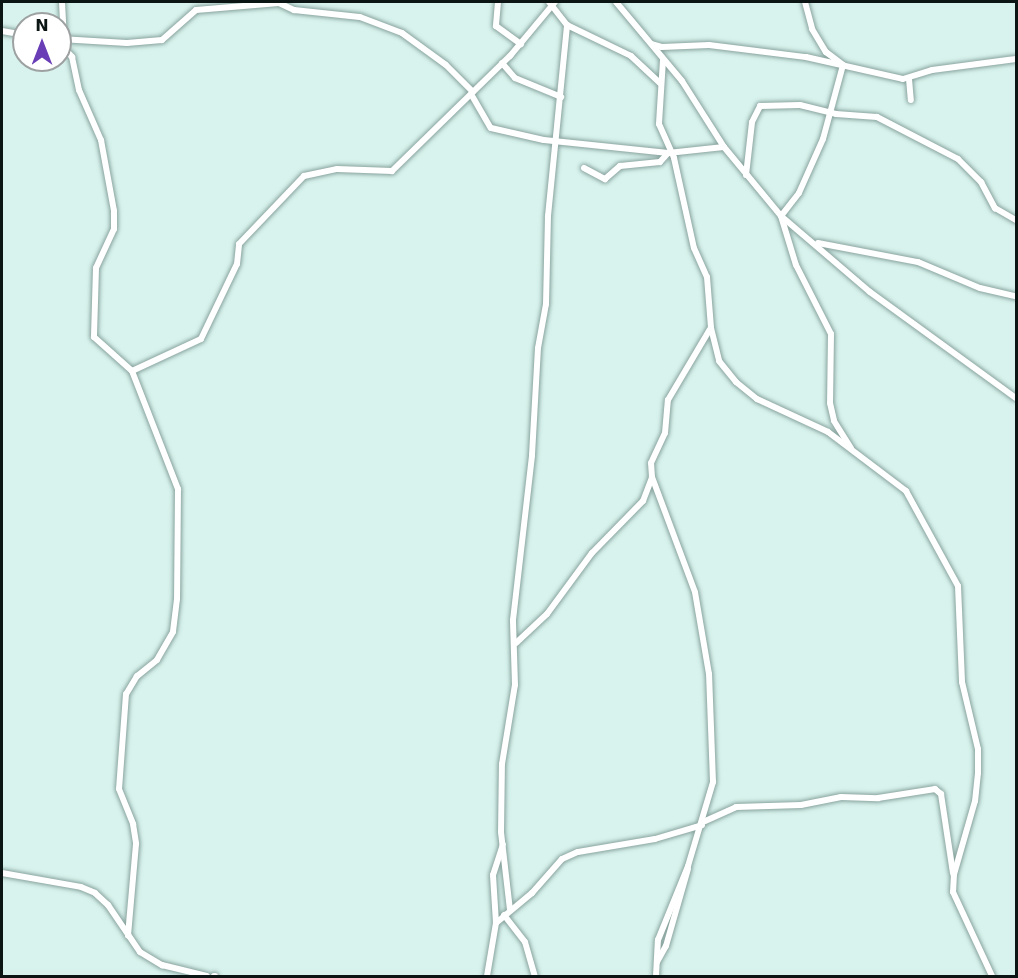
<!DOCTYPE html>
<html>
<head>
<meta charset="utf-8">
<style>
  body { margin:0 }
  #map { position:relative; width:1018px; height:978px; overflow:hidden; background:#d8f3ed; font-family:"DejaVu Sans",sans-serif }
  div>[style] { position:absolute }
  .roads { filter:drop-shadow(0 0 2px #89a39e) drop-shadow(0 0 2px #89a39e) }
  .street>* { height:6px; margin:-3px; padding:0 3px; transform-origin:3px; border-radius:3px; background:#fff }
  span { translate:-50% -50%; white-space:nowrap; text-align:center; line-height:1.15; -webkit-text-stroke:5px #fff; paint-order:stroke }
  .frame { position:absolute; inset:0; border:3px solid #0b1513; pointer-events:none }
  .north { position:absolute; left:12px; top:12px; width:60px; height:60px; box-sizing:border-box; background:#fff; border:2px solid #9da1a1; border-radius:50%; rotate:0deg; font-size:16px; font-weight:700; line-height:24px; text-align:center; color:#0b1513 }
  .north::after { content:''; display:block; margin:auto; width:21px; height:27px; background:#693db5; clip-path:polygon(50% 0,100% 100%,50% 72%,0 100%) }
</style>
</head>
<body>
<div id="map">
  <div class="roads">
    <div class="street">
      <div style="left:62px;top:2px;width:37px;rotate:87deg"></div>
      <div style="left:498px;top:2px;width:24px;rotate:95deg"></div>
      <div style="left:496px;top:26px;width:31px;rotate:36deg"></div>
      <div style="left:549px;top:2px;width:29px;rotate:52deg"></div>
      <div style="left:567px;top:25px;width:71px;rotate:25.8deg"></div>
      <div style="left:631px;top:56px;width:41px;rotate:43deg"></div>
      <div style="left:616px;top:2px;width:103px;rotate:50.1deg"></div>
      <div style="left:682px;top:81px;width:78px;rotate:57.5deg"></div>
      <div style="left:724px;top:147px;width:89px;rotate:50.4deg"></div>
      <div style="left:781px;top:216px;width:117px;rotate:40.5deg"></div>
      <div style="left:870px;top:292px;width:180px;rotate:36deg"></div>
      <div style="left:805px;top:2px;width:28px;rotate:75deg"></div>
      <div style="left:812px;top:29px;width:27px;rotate:59deg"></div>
      <div style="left:826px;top:52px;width:21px;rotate:37deg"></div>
      <div style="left:843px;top:65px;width:77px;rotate:105.1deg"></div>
      <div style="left:823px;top:139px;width:59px;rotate:114deg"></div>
      <div style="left:799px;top:193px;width:29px;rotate:128deg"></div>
      <div style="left:781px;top:216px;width:51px;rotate:73deg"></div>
      <div style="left:796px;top:265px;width:77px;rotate:63.1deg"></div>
      <div style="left:831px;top:334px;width:69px;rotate:90.8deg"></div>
      <div style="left:830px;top:403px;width:18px;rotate:77deg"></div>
      <div style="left:834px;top:421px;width:32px;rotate:58deg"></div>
      <div style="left:2px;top:31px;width:22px;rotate:10deg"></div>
      <div style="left:60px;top:39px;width:67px;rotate:3.4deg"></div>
      <div style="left:127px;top:43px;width:35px;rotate:-5deg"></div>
      <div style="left:162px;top:40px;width:45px;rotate:-41.4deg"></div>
      <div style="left:196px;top:10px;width:83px;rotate:-4.8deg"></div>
      <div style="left:279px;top:3px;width:17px;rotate:25deg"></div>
      <div style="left:294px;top:10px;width:66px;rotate:6.1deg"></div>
      <div style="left:360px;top:17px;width:45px;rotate:20.9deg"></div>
      <div style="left:402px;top:33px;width:54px;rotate:36deg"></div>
      <div style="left:446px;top:65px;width:38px;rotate:45deg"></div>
      <div style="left:60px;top:44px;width:18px;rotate:47deg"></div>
      <div style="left:72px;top:57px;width:34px;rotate:78deg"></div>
      <div style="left:79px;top:90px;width:55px;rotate:66.3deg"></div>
      <div style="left:101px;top:140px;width:72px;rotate:79.6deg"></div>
      <div style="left:114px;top:211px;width:18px;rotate:90deg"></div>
      <div style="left:114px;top:229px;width:43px;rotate:114.8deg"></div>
      <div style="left:96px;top:268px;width:69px;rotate:91.7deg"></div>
      <div style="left:94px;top:337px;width:51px;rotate:41.8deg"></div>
      <div style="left:132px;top:371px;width:127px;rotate:68.7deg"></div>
      <div style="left:178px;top:489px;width:110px;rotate:90.5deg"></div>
      <div style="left:177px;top:599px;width:33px;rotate:97deg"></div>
      <div style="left:173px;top:632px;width:32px;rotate:120deg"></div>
      <div style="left:157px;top:660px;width:26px;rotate:141deg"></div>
      <div style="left:137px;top:676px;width:21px;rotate:121deg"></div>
      <div style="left:126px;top:694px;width:95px;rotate:94.2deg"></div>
      <div style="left:119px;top:789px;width:38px;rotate:68deg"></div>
      <div style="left:133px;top:824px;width:20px;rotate:81deg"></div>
      <div style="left:136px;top:844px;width:92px;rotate:95deg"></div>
      <div style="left:652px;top:44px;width:10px;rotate:17deg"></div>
      <div style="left:662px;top:47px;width:47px;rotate:-2.4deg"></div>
      <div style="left:709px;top:45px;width:98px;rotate:7.1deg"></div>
      <div style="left:806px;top:57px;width:99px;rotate:12.8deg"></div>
      <div style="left:903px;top:79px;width:30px;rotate:-17deg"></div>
      <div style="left:932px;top:70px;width:85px;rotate:-7.5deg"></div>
      <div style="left:663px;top:60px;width:64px;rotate:93.6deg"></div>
      <div style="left:659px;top:124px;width:37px;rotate:66deg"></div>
      <div style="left:674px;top:158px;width:92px;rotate:77.5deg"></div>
      <div style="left:694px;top:248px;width:32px;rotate:66deg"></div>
      <div style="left:707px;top:277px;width:51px;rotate:85.5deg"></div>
      <div style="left:711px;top:328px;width:34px;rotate:76deg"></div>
      <div style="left:719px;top:361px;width:27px;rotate:51deg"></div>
      <div style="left:736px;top:382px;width:27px;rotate:39deg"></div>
      <div style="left:757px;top:399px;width:78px;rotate:24.9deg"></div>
      <div style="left:828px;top:432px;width:98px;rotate:37.1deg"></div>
      <div style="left:906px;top:491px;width:108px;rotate:61.3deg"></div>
      <div style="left:958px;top:586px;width:96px;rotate:87.6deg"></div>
      <div style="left:962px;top:682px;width:69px;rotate:76.6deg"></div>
      <div style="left:978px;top:749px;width:24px;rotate:90deg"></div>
      <div style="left:978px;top:773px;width:28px;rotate:96deg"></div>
      <div style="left:975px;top:801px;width:76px;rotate:106deg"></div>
      <div style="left:954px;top:874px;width:18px;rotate:93deg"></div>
      <div style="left:953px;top:892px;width:93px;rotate:65.1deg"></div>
      <div style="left:502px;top:63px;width:20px;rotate:49deg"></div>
      <div style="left:515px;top:78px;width:50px;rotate:22.4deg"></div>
      <div style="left:909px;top:79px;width:21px;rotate:85deg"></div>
      <div style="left:471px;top:94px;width:39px;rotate:60deg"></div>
      <div style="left:491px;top:128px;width:54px;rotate:12.8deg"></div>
      <div style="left:544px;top:140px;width:125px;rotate:6deg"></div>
      <div style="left:668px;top:153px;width:56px;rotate:-6.1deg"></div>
      <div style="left:584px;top:168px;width:24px;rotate:28deg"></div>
      <div style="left:605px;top:179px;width:20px;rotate:-41deg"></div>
      <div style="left:620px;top:166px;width:40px;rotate:-5.7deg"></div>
      <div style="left:660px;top:162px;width:12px;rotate:-48deg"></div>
      <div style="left:746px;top:175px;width:53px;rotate:-83.5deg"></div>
      <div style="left:752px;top:122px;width:18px;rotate:-63deg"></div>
      <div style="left:760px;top:106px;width:40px;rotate:-1.4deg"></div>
      <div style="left:800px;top:105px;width:37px;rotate:14deg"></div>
      <div style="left:836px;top:114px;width:41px;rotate:4.2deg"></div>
      <div style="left:877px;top:117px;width:91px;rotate:27.4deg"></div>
      <div style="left:958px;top:159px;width:33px;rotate:45deg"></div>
      <div style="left:981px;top:182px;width:30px;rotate:62deg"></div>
      <div style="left:995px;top:208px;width:24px;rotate:30deg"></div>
      <div style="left:818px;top:243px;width:102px;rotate:10.8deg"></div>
      <div style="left:918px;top:262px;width:67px;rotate:22.8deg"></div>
      <div style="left:980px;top:288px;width:37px;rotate:13deg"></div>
      <div style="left:132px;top:371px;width:76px;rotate:-24.9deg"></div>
      <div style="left:201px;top:339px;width:83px;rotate:-64.4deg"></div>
      <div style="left:237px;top:264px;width:20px;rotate:-84deg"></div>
      <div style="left:239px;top:244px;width:94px;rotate:-46.3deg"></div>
      <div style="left:304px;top:176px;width:34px;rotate:-12deg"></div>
      <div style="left:337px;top:169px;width:55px;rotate:2.1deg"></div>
      <div style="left:392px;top:171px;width:165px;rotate:-44.3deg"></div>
      <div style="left:510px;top:56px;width:70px;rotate:-50.2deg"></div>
      <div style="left:516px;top:643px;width:42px;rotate:-43.1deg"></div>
      <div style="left:547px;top:614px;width:76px;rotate:-53.6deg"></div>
      <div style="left:592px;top:553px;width:73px;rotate:-45.6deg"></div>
      <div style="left:643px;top:501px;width:25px;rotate:-69deg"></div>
      <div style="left:703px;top:822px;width:36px;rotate:-24deg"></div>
      <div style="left:736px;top:807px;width:65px;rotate:-1.8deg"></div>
      <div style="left:801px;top:805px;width:41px;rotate:-11.3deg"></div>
      <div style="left:841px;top:797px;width:37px;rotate:2deg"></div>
      <div style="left:878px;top:798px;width:58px;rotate:-9deg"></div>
      <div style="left:935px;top:789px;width:8px;rotate:40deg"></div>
      <div style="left:941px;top:794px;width:80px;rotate:81.4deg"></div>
      <div style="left:2px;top:873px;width:80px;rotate:10deg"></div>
      <div style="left:81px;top:887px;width:15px;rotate:23deg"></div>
      <div style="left:95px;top:893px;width:18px;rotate:43deg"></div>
      <div style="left:108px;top:905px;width:57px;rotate:55.8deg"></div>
      <div style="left:140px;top:952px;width:26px;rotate:31deg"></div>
      <div style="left:162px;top:965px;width:46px;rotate:13.7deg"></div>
      <div style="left:510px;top:910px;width:79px;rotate:-96.6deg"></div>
      <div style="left:501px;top:832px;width:68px;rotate:-89.2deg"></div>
      <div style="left:502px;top:764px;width:80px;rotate:-80.7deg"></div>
      <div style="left:515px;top:685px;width:65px;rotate:-91.8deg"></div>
      <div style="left:513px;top:620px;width:166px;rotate:-83.4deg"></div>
      <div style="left:532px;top:455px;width:107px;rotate:-86.8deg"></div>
      <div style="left:538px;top:348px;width:45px;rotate:-79.7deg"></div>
      <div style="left:546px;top:304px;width:88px;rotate:-88.7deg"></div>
      <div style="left:548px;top:216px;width:192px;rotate:-84.3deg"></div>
      <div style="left:504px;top:915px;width:34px;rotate:52deg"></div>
      <div style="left:525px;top:942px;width:35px;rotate:74deg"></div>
      <div style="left:496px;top:923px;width:48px;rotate:-93.6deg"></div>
      <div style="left:493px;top:875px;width:32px;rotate:-72deg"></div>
      <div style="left:657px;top:962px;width:18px;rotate:-61deg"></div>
      <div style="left:666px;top:946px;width:80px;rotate:-74.1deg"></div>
      <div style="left:214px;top:976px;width:1px"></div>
      <div style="left:487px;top:976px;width:54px;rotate:-80.4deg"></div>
      <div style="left:496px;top:923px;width:47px;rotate:-39.8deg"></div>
      <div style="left:532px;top:893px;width:45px;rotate:-48.6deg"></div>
      <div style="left:562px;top:859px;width:17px;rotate:-24deg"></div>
      <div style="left:578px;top:852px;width:78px;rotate:-9.6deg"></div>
      <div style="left:655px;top:839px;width:49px;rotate:-16.6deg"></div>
      <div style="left:656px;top:976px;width:36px;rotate:-87deg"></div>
      <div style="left:658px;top:940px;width:80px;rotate:-67.9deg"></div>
      <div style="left:688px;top:866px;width:88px;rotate:-73.4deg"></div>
      <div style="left:713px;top:782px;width:108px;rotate:-92.1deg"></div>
      <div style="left:709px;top:674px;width:83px;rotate:-99.7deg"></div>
      <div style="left:695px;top:592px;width:123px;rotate:-110.5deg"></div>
      <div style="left:652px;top:477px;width:14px;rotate:-94deg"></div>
      <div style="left:651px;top:463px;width:33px;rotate:-65deg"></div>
      <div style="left:665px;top:433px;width:33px;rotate:-85deg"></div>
      <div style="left:668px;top:400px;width:82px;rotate:-59.4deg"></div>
    </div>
  </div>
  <div class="frame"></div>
  <div class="north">N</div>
</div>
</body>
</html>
